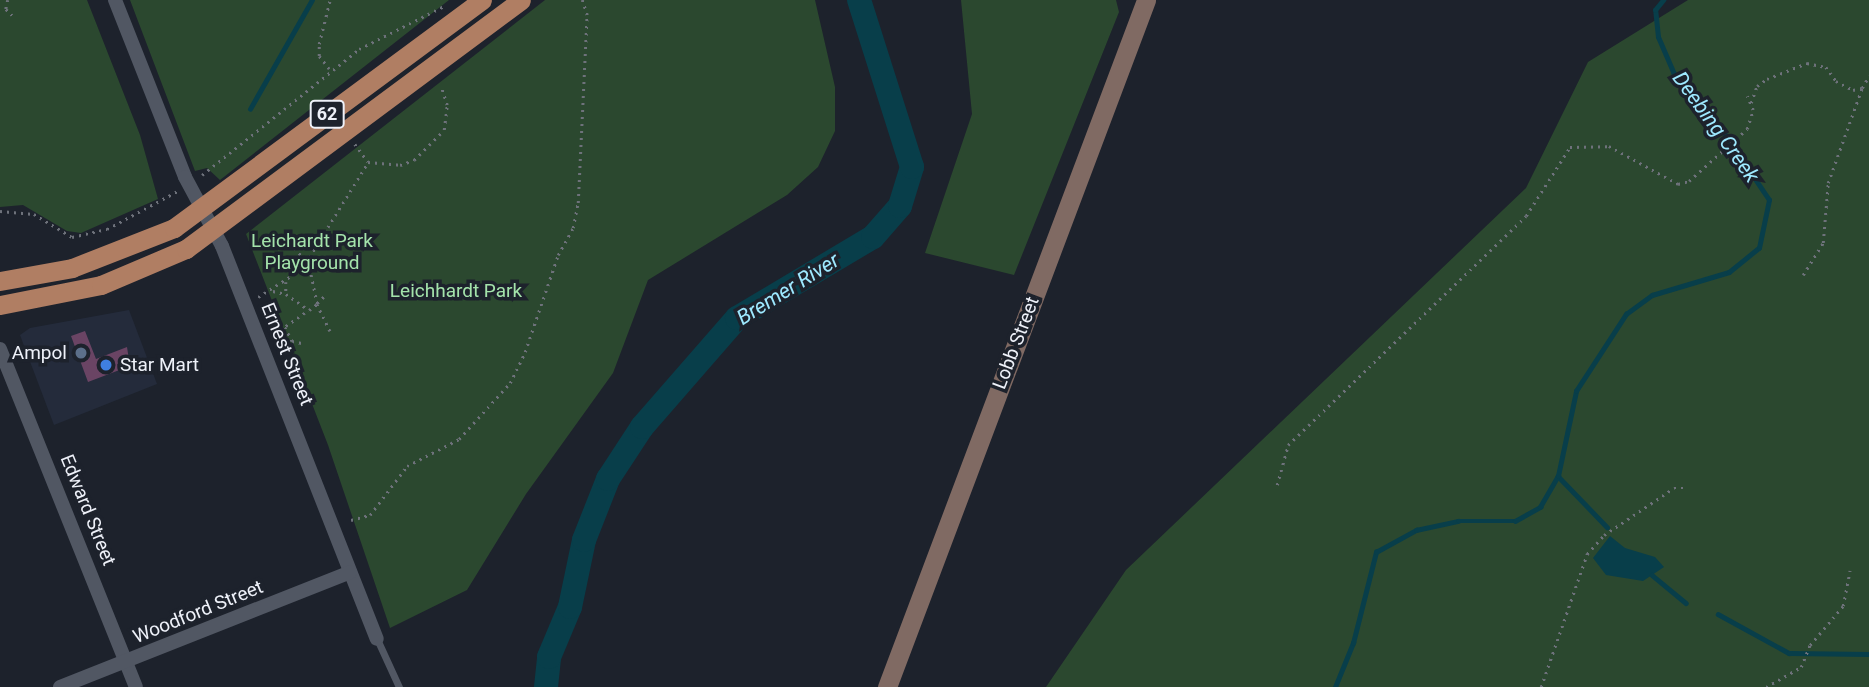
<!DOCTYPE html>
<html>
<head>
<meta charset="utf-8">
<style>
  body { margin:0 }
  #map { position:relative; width:1869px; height:687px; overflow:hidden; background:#1d222c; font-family:Roboto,sans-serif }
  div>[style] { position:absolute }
  .built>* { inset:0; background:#242b3b }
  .green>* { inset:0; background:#2b482f }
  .water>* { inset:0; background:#083e4a }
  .stream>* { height:4.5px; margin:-2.25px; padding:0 2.25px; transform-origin:2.25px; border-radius:2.25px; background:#083e4a }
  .river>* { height:24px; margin:-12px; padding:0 12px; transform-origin:12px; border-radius:12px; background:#083e4a }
  .building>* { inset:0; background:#6a4464 }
  .path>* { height:2.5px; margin-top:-1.25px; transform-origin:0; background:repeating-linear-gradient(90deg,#6e727b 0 2px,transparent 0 7px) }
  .service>* { height:7px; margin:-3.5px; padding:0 3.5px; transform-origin:3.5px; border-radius:3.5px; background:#515763 }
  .minor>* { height:14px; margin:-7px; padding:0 7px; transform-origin:7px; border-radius:7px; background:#515763 }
  .secondary>* { height:19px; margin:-9.5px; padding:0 9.5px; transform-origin:9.5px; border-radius:9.5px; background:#806a63 }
  .primary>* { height:19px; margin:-9.5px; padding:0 9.5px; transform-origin:9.5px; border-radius:9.5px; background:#b07e63 }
  .dots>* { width:19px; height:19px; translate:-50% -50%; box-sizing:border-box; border:4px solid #1d222c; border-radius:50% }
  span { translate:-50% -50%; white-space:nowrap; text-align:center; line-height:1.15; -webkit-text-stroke:7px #1d222c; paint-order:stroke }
  .shield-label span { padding:2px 5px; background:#1d222c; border:2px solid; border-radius:5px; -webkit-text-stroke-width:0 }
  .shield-label { font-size:18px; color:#eef1f9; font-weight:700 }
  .park-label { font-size:19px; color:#a4e3ab }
  .street-label { font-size:19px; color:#eef1f9 }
  .poi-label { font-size:19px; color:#eef1f9 }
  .right { translate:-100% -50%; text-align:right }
  .left { translate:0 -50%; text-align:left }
  .water-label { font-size:21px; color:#9ee9ff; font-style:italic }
</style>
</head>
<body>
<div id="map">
  <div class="built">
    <div style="clip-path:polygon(129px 310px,157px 384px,54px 425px,20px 335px,30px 328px)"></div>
  </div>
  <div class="green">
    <div style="clip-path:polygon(0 0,87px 0,140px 135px,158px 199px,81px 233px,67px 231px,23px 205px,0 207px)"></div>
    <div style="clip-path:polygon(130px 0,449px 0,220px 180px,207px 168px,195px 171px)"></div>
    <div style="clip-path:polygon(545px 0,815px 0,835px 87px,835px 131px,818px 167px,787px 195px,648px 280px,613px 373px,526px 494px,467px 590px,390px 628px,328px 445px,246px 234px)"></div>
    <div style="clip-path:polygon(961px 0,1116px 0,1119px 12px,1014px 275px,925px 253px,972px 114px)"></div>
    <div style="clip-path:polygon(1688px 0,1869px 0,1869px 687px,1046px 687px,1126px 570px,1526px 188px,1588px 62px)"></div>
  </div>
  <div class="water">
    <div style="clip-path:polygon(1610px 536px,1625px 548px,1655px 557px,1664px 567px,1643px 581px,1606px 575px,1593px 558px)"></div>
  </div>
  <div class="stream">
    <div style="left:250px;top:109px;width:125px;rotate:-60.4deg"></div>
    <div style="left:1558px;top:476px;width:71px;rotate:46.1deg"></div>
    <div style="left:1652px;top:575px;width:44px;rotate:39.5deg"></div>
    <div style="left:1718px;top:614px;width:81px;rotate:28.8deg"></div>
    <div style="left:1789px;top:653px;width:80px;rotate:0.7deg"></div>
    <div style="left:1335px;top:687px;width:48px;rotate:-67.8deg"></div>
    <div style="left:1353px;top:643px;width:94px;rotate:-75.8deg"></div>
    <div style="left:1376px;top:552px;width:46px;rotate:-28.8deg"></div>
    <div style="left:1416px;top:530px;width:43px;rotate:-12.1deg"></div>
    <div style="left:1458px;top:521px;width:57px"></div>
    <div style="left:1515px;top:521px;width:29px;rotate:-29deg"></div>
    <div style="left:1540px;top:507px;width:36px;rotate:-60deg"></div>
    <div style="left:1558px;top:476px;width:87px;rotate:-78deg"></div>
    <div style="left:1576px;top:391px;width:92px;rotate:-57deg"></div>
    <div style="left:1626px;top:314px;width:32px;rotate:-36deg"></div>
    <div style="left:1652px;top:295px;width:80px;rotate:-16.6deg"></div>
    <div style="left:1729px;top:272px;width:38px;rotate:-39deg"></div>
    <div style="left:1759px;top:248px;width:49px;rotate:-78.2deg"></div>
    <div style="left:1769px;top:200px;width:89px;rotate:-124deg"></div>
    <div style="left:1719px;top:126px;width:69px;rotate:-130.9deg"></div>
    <div style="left:1674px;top:74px;width:40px;rotate:-113.4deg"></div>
    <div style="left:1658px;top:37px;width:27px;rotate:-96deg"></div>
    <div style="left:1655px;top:10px;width:13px;rotate:-51deg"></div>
  </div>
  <div class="river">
    <div style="left:546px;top:687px;width:30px;rotate:-84deg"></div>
    <div style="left:549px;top:657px;width:54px;rotate:-67.2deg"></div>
    <div style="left:570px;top:607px;width:68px;rotate:-78.2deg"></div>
    <div style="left:584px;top:540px;width:66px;rotate:-68.5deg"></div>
    <div style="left:608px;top:479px;width:62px;rotate:-56.8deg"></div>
    <div style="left:642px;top:427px;width:145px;rotate:-48.9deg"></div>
    <div style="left:737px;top:318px;width:158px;rotate:-30.8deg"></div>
    <div style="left:873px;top:237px;width:41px;rotate:-48.9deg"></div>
    <div style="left:900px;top:206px;width:41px;rotate:-72.9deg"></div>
    <div style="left:912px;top:167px;width:175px;rotate:-107.6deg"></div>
  </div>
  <div class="building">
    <div style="clip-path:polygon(85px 331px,96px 359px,127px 347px,130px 366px,88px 382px,71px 336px)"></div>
  </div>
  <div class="path">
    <div style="left:8px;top:0;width:9px;rotate:103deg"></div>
    <div style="left:6px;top:9px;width:10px;rotate:45deg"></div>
    <div style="left:329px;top:69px;width:16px;rotate:-128deg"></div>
    <div style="left:319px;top:56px;width:12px;rotate:-90deg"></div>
    <div style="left:319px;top:44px;width:45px;rotate:-76deg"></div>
    <div style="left:1751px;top:103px;width:18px;rotate:-71deg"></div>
    <div style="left:1757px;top:86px;width:12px;rotate:-35deg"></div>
    <div style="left:1767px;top:79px;width:43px;rotate:-21.8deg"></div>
    <div style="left:1807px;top:63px;width:19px;rotate:12deg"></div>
    <div style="left:1826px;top:67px;width:17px;rotate:54deg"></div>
    <div style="left:1836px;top:81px;width:19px;rotate:28deg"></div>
    <div style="left:1853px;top:90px;width:9px;rotate:-13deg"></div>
    <div style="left:1862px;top:88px;width:14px;rotate:-60deg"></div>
    <div style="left:355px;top:144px;width:22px;rotate:54deg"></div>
    <div style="left:368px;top:162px;width:32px;rotate:5deg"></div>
    <div style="left:400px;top:165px;width:15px;rotate:-20deg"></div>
    <div style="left:414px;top:160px;width:42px;rotate:-45deg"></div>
    <div style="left:444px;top:130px;width:25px;rotate:-83deg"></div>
    <div style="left:447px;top:105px;width:19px;rotate:-108deg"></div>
    <div style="left:202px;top:175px;width:201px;rotate:-38.7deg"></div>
    <div style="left:359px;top:49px;width:95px;rotate:-26.8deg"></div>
    <div style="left:0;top:211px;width:34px;rotate:5deg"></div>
    <div style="left:34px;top:214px;width:44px;rotate:31.2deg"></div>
    <div style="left:72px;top:237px;width:36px;rotate:-13deg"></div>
    <div style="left:107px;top:229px;width:81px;rotate:-28.2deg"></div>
    <div style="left:1803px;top:275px;width:38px;rotate:-58deg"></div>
    <div style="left:1823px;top:243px;width:60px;rotate:-85.2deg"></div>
    <div style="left:1828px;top:183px;width:101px;rotate:-70.3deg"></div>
    <div style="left:286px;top:282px;width:12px;rotate:90deg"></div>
    <div style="left:286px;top:294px;width:28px;rotate:35deg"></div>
    <div style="left:309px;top:310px;width:10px;rotate:-37deg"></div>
    <div style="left:317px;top:304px;width:39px;rotate:-102deg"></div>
    <div style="left:309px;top:266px;width:26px;rotate:-129deg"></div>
    <div style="left:273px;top:291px;width:13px;rotate:13deg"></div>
    <div style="left:258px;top:297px;width:52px;rotate:-32.5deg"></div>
    <div style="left:302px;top:269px;width:126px;rotate:-58.3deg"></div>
    <div style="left:324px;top:297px;width:10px;rotate:135deg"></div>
    <div style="left:317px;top:304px;width:30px;rotate:64deg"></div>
    <div style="left:285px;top:327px;width:16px;rotate:63deg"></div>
    <div style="left:292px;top:341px;width:10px;rotate:11deg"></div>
    <div style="left:280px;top:330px;width:35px;rotate:-35deg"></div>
    <div style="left:1277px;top:485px;width:41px;rotate:-74.6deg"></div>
    <div style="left:1288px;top:445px;width:330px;rotate:-43.9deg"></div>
    <div style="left:1526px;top:216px;width:82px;rotate:-57.5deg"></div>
    <div style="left:1570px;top:147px;width:39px;rotate:-1deg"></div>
    <div style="left:1609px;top:146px;width:79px;rotate:28.8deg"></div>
    <div style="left:1678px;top:184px;width:11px;rotate:-15deg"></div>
    <div style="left:1689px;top:181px;width:78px;rotate:-41.9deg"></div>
    <div style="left:1747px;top:129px;width:20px;rotate:-72deg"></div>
    <div style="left:1753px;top:110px;width:15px;rotate:-113deg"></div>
    <div style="left:351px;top:520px;width:20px;rotate:-15deg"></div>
    <div style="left:370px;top:515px;width:61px;rotate:-52.9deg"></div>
    <div style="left:407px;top:466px;width:59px;rotate:-27.4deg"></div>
    <div style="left:459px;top:439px;width:76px;rotate:-47.7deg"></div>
    <div style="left:510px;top:383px;width:34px;rotate:-64deg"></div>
    <div style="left:525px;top:352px;width:102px;rotate:-71.2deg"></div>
    <div style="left:558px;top:255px;width:31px;rotate:-61deg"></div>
    <div style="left:573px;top:228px;width:25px;rotate:-79deg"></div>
    <div style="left:578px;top:203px;width:188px;rotate:-87.3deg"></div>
    <div style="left:587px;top:15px;width:16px;rotate:-108deg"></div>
    <div style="left:1541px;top:687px;width:141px;rotate:-70.9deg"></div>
    <div style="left:1587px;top:554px;width:25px;rotate:-48deg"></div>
    <div style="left:1604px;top:535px;width:84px;rotate:-33.9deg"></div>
    <div style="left:1674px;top:488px;width:14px"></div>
    <div style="left:1766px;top:687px;width:40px;rotate:-29.7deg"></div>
    <div style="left:1801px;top:667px;width:24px;rotate:-68deg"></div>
    <div style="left:1810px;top:645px;width:51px;rotate:-49.8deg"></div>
    <div style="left:1843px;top:606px;width:36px;rotate:-79deg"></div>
  </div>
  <div class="service">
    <div style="left:377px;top:639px;width:53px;rotate:65.4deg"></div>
  </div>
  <div class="minor">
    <div style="left:115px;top:0;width:190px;rotate:68.4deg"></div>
    <div style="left:185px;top:177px;width:78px;rotate:61.8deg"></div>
    <div style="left:222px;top:246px;width:422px;rotate:68.5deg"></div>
    <div style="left:0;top:349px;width:364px;rotate:68.1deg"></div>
    <div style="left:60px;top:687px;width:312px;rotate:-21.6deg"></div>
  </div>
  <div class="secondary">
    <div style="left:887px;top:687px;width:734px;rotate:-69.34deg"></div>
  </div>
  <div class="primary">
    <div style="left:0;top:281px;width:73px;rotate:-10.2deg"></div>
    <div style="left:72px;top:268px;width:110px;rotate:-21.4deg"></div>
    <div style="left:174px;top:228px;width:383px;rotate:-36.5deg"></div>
    <div style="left:0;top:305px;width:103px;rotate:-11.2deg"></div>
    <div style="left:101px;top:285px;width:92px;rotate:-23deg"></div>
    <div style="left:186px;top:249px;width:417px;rotate:-36.6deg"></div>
  </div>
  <div class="dots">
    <div style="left:81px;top:353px;background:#5c6f8a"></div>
    <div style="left:106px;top:365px;background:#3f7fe0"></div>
  </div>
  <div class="shield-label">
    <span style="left:327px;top:114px">62</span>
  </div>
  <div class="park-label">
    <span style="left:312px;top:252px">Leichardt Park<br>Playground</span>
    <span style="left:456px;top:291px">Leichhardt Park</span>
  </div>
  <div class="street-label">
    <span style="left:1016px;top:343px;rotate:-69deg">Lobb Street</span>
    <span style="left:287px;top:354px;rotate:68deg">Ernest Street</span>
    <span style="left:88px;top:510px;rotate:68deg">Edward Street</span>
    <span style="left:198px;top:612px;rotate:-22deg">Woodford Street</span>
  </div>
  <div class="poi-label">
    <span class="right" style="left:67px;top:353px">Ampol</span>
    <span class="left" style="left:120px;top:365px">Star Mart</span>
  </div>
  <div class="water-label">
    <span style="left:1716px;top:127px;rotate:54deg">Deebing Creek</span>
    <span style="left:788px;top:289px;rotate:-32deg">Bremer River</span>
  </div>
</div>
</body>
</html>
